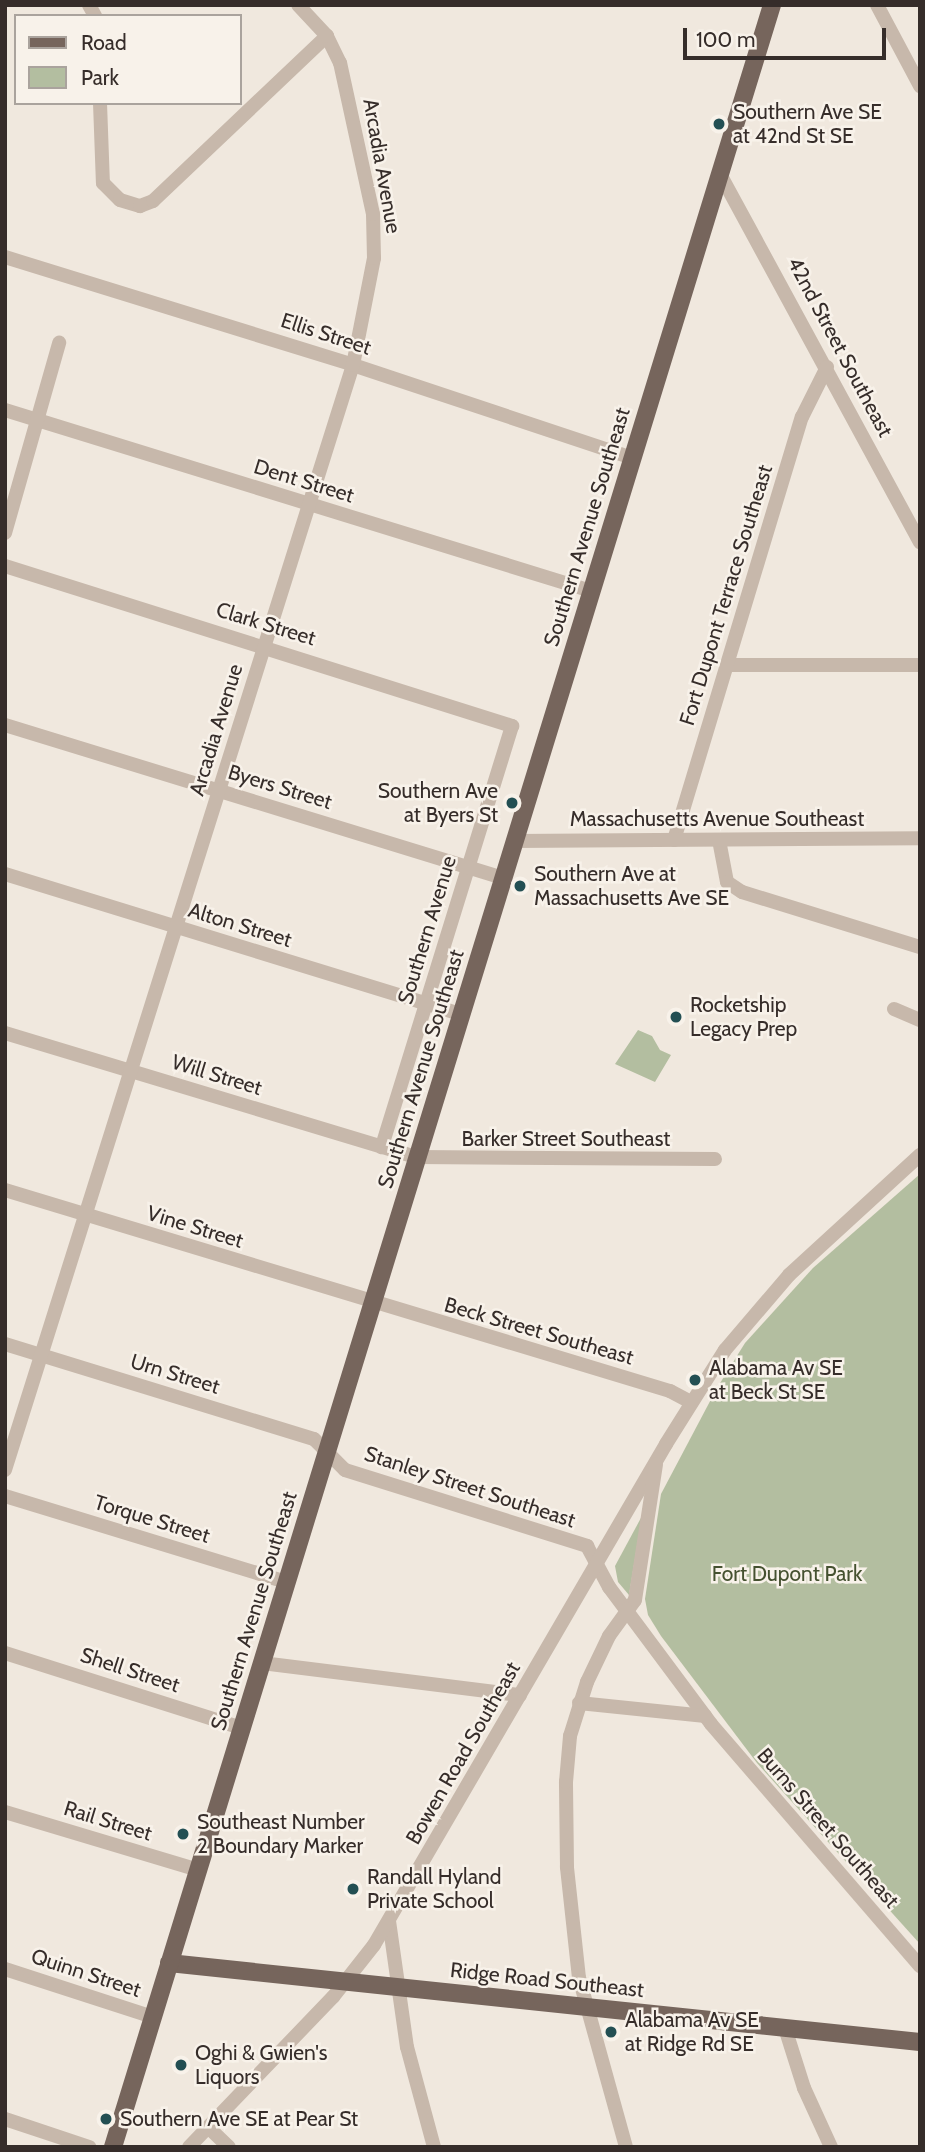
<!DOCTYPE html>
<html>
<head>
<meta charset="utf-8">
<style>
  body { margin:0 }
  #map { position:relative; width:925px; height:2152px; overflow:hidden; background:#f0e8de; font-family:Cabin,sans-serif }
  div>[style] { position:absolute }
  .green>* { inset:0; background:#b3bea0 }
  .minor>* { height:14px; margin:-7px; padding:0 7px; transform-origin:7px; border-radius:7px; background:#c7b8ab }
  .major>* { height:18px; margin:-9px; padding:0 9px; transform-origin:9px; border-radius:9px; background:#76655c }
  .dots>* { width:19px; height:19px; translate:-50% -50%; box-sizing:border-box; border:4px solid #f8f2ea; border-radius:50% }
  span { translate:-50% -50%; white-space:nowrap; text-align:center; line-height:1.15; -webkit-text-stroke:5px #f8f2ea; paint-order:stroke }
  .poi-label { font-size:21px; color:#362d2a }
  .left { translate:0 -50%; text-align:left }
  .right { translate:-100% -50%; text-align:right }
  .street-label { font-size:21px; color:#362d2a }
  .park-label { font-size:21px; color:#455130 }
  .frame { position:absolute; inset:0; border:7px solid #362d2a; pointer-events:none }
  .legend { position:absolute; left:14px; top:14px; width:228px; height:91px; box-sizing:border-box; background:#f8f2ea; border:2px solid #aaa39d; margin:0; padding:9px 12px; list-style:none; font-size:21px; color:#362d2a }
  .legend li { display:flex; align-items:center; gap:14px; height:35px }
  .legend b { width:35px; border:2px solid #aaa39d }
  .scale { position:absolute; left:683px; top:28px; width:203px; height:32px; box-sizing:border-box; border:4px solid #362d2a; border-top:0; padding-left:9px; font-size:21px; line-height:24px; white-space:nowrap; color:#362d2a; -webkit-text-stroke:5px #f8f2ea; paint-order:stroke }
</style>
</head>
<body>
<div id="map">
  <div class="green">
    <div style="clip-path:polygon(638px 1030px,652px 1036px,660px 1050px,671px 1055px,655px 1082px,615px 1064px)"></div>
    <div style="clip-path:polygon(920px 1174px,920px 1944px,757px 1763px,661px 1636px,648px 1615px,645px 1599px,661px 1494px,717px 1388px,745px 1343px,813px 1268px)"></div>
    <div style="clip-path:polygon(642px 1516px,629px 1595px,618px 1582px,615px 1566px)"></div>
  </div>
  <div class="minor">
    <div style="left:89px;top:5px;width:13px;rotate:61deg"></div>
    <div style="left:877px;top:5px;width:92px;rotate:62deg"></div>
    <div style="left:100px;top:103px;width:80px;rotate:87.9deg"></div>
    <div style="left:103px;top:183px;width:24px;rotate:45deg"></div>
    <div style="left:120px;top:200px;width:21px;rotate:17deg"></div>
    <div style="left:140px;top:206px;width:14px;rotate:-21deg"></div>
    <div style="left:153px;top:201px;width:240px;rotate:-43.5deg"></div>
    <div style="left:720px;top:174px;width:419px;rotate:61.5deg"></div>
    <div style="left:5px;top:257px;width:364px;rotate:17.2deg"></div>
    <div style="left:353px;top:365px;width:294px;rotate:18.4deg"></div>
    <div style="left:5px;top:410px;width:613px;rotate:17.16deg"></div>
    <div style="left:5px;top:533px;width:198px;rotate:-74.1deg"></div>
    <div style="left:5px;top:566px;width:532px;rotate:17.51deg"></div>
    <div style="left:512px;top:726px;width:441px;rotate:107.2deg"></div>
    <div style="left:727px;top:665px;width:193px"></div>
    <div style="left:5px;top:725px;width:521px;rotate:17.08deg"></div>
    <div style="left:674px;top:840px;width:442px;rotate:-73.2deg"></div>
    <div style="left:802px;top:417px;width:56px;rotate:-63.4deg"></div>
    <div style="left:719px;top:840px;width:43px;rotate:79.2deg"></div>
    <div style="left:727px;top:882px;width:18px;rotate:34deg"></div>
    <div style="left:742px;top:892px;width:186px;rotate:17.2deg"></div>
    <div style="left:514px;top:841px;width:406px;rotate:-0.4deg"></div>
    <div style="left:5px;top:874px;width:478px;rotate:17.1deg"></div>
    <div style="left:894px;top:1009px;width:28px;rotate:23deg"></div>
    <div style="left:5px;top:1033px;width:430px;rotate:16.8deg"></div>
    <div style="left:417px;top:1157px;width:298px;rotate:0.4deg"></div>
    <div style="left:5px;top:1190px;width:695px;rotate:16.82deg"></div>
    <div style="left:670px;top:1391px;width:24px;rotate:28deg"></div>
    <div style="left:5px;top:1344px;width:323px;rotate:17.1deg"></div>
    <div style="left:314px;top:1439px;width:44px;rotate:45deg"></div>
    <div style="left:345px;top:1470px;width:254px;rotate:17.4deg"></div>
    <div style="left:587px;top:1546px;width:47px;rotate:61.8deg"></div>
    <div style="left:609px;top:1587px;width:171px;rotate:53.3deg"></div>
    <div style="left:711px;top:1724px;width:320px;rotate:49.2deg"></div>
    <div style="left:5px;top:1470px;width:1159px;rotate:-72.52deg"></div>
    <div style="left:353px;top:365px;width:109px;rotate:-78.9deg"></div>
    <div style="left:374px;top:258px;width:44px;rotate:-91.3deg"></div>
    <div style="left:373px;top:214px;width:155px;rotate:-102.3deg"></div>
    <div style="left:340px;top:63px;width:30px;rotate:-116deg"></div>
    <div style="left:327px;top:36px;width:42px;rotate:-133.1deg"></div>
    <div style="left:5px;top:1496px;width:294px;rotate:17deg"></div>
    <div style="left:5px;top:1653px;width:249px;rotate:17.6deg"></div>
    <div style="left:262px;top:1663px;width:260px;rotate:7.1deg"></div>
    <div style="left:579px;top:1703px;width:127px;rotate:5.9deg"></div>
    <div style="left:5px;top:1812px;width:202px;rotate:16.7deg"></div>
    <div style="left:389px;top:1921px;width:127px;rotate:81.9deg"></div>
    <div style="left:407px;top:2047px;width:104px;rotate:74.9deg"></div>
    <div style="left:5px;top:1969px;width:156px;rotate:18deg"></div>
    <div style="left:785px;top:2028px;width:63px;rotate:72.4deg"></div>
    <div style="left:804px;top:2088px;width:65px;rotate:65.4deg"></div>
    <div style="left:5px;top:2119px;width:89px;rotate:18.4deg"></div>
    <div style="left:208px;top:2127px;width:29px;rotate:44deg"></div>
    <div style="left:189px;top:2147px;width:208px;rotate:-46.2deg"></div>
    <div style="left:333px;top:1997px;width:66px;rotate:-51.7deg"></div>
    <div style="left:374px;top:1945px;width:580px;rotate:-59.76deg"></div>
    <div style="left:666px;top:1444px;width:111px;rotate:-57.9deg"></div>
    <div style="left:725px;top:1350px;width:99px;rotate:-49.5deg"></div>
    <div style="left:789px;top:1275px;width:178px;rotate:-42.5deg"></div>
    <div style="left:626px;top:2147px;width:175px;rotate:-105.5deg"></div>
    <div style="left:579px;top:1978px;width:112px;rotate:-96.2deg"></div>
    <div style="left:567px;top:1867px;width:85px;rotate:-90.7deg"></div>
    <div style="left:566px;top:1782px;width:46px;rotate:-85deg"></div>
    <div style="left:570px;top:1736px;width:57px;rotate:-72.5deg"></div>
    <div style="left:587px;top:1682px;width:51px;rotate:-64.4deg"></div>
    <div style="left:609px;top:1636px;width:44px;rotate:-54.2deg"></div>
    <div style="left:635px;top:1600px;width:137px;rotate:-81.2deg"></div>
  </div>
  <div class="major">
    <div style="left:169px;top:1963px;width:755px;rotate:6.01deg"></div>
    <div style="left:113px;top:2147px;width:2241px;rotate:-72.9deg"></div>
  </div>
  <div class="dots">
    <div style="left:719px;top:124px;background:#234f53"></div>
    <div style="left:512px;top:803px;background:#234f53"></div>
    <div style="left:520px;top:886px;background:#234f53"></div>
    <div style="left:676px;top:1017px;background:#234f53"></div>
    <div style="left:695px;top:1380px;background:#234f53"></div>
    <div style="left:183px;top:1834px;background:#234f53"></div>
    <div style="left:353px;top:1889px;background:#234f53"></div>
    <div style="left:611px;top:2032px;background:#234f53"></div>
    <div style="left:181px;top:2065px;background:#234f53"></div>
    <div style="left:106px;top:2119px;background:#234f53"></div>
  </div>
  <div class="poi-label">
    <span class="left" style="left:733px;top:124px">Southern Ave SE<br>at 42nd St SE</span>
    <span class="right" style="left:498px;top:803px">Southern Ave<br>at Byers St</span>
    <span class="left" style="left:534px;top:886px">Southern Ave at<br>Massachusetts Ave SE</span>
    <span class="left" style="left:690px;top:1017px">Rocketship<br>Legacy Prep</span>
    <span class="left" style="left:709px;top:1380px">Alabama Av SE<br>at Beck St SE</span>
    <span class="left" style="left:197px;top:1834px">Southeast Number<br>2 Boundary Marker</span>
    <span class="left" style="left:367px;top:1889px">Randall Hyland<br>Private School</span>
    <span class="left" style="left:625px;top:2032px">Alabama Av SE<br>at Ridge Rd SE</span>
    <span class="left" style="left:195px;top:2065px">Oghi &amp; Gwien's<br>Liquors</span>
    <span class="left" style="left:120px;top:2119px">Southern Ave SE at Pear St</span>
  </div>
  <div class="street-label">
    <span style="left:382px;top:166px;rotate:80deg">Arcadia Avenue</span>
    <span style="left:326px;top:334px;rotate:18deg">Ellis Street</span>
    <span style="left:840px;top:347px;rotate:62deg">42nd Street Southeast</span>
    <span style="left:304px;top:481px;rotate:17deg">Dent Street</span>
    <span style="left:587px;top:527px;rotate:-73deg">Southern Avenue Southeast</span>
    <span style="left:726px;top:595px;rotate:-73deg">Fort Dupont Terrace Southeast</span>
    <span style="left:266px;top:624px;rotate:17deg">Clark Street</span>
    <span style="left:216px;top:730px;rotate:-73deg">Arcadia Avenue</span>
    <span style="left:280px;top:787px;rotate:17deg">Byers Street</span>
    <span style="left:717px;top:819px">Massachusetts Avenue Southeast</span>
    <span style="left:240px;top:925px;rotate:17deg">Alton Street</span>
    <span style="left:427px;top:930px;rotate:-73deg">Southern Avenue</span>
    <span style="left:421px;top:1069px;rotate:-73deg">Southern Avenue Southeast</span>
    <span style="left:217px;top:1075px;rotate:17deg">Will Street</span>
    <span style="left:566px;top:1139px">Barker Street Southeast</span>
    <span style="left:195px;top:1227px;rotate:17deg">Vine Street</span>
    <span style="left:539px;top:1331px;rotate:16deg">Beck Street Southeast</span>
    <span style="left:175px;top:1374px;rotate:17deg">Urn Street</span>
    <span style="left:470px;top:1487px;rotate:18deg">Stanley Street Southeast</span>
    <span style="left:152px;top:1519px;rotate:17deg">Torque Street</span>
    <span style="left:254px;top:1611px;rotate:-73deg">Southern Avenue Southeast</span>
    <span style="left:130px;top:1670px;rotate:18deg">Shell Street</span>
    <span style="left:463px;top:1753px;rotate:-60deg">Bowen Road Southeast</span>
    <span style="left:108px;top:1821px;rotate:17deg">Rail Street</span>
    <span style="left:828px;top:1828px;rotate:49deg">Burns Street Southeast</span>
    <span style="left:86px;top:1973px;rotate:18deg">Quinn Street</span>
    <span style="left:547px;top:1980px;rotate:6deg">Ridge Road Southeast</span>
  </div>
  <div class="park-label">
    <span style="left:787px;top:1574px">Fort Dupont Park</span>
  </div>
  <div class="frame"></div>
  <ul class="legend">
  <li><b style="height:9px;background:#76655c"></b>Road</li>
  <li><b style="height:19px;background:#b3bea0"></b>Park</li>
  </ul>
  <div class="scale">100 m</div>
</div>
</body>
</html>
